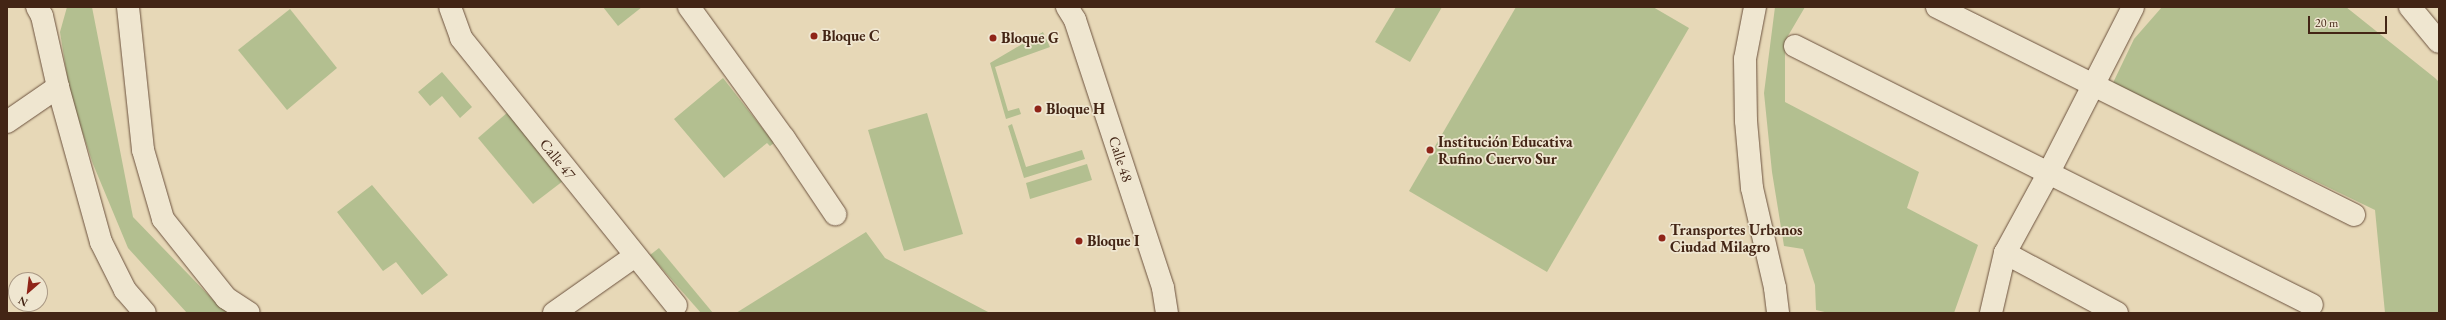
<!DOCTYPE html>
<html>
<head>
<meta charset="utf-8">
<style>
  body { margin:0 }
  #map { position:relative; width:2446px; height:320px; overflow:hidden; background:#e7d8b7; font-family:"EB Garamond",serif }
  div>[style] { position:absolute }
  .green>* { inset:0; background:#b3bf90 }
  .roads { filter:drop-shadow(0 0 1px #6c523e) drop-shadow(0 0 1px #6c523e) }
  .minor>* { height:22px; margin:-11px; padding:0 11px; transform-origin:11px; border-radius:11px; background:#efe6d0 }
  .dots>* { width:11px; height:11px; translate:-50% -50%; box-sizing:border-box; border:2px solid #efe6d0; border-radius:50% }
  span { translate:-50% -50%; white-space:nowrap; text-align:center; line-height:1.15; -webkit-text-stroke:3.5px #efe6d0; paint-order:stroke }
  .poi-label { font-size:15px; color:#432515; font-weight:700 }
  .left { translate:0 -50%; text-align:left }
  .street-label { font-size:15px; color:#432515 }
  .frame { position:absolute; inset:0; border:8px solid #432515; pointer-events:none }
  .north { position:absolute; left:8px; top:272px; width:40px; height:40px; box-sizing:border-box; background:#efe6d0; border:1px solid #aa9985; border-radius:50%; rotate:208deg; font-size:11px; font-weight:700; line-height:16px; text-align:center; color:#432515 }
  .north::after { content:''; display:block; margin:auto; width:14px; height:18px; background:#8f2418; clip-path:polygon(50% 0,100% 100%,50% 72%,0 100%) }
  .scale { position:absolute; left:2308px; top:16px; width:79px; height:18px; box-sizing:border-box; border:2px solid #432515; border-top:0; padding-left:5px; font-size:12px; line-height:14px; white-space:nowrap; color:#432515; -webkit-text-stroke:3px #efe6d0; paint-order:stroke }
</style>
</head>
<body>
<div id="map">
  <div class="green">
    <div style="clip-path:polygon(67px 7px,92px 7px,133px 217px,219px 306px,230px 313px,187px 313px,128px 248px,93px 164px,70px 95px,60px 32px)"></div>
    <div style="clip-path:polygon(603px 7px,642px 7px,618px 26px)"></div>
    <div style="clip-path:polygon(1396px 7px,1442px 7px,1410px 62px,1375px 42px)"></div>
    <div style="clip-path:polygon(1516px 7px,1653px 7px,1689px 28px,1547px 272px,1409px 191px)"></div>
    <div style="clip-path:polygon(1775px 7px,1805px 7px,1785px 41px,1785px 102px,1919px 172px,1907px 208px,1978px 245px,1954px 313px,1829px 313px,1816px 310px,1815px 285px,1803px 249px,1784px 246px,1772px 172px,1764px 93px)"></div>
    <div style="clip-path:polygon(2162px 7px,2346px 7px,2435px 78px,2439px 82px,2439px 313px,2385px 313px,2375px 210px,2236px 143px,2111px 87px,2134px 39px)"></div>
    <div style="clip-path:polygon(290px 9px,337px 68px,287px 110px,238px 50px)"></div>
    <div style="clip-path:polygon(1043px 32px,1050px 47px,995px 67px,1008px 111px,1019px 108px,1021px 114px,1006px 119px,990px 63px)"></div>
    <div style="clip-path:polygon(442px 72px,472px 107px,460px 118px,442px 96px,430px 106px,418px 92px)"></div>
    <div style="clip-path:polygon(723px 78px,774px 143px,770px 146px,767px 143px,724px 178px,674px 119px)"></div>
    <div style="clip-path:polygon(508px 112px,563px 181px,533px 204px,478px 138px)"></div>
    <div style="clip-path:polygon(927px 113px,963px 234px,904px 251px,868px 130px)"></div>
    <div style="clip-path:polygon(1012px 124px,1026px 167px,1082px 150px,1085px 159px,1024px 178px,1008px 126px)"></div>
    <div style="clip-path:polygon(1087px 164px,1092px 180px,1030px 199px,1026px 183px)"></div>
    <div style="clip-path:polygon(372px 185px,448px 275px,422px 295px,396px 262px,383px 271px,337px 212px)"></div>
    <div style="clip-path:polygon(866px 232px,885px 258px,990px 313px,736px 313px)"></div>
    <div style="clip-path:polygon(659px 248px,713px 313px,701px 313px,650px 255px)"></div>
  </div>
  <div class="roads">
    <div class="minor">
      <div style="left:37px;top:7px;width:10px;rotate:61deg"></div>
      <div style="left:42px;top:16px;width:73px;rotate:77.3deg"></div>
      <div style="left:58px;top:87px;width:161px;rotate:74.5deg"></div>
      <div style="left:101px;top:242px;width:54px;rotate:63.4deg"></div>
      <div style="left:125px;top:290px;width:30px;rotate:49deg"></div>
      <div style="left:128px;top:7px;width:144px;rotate:84deg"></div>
      <div style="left:143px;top:150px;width:72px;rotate:73.8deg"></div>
      <div style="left:163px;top:219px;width:101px;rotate:51.4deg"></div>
      <div style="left:226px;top:298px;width:27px;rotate:33deg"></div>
      <div style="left:450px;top:7px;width:33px;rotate:70deg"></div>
      <div style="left:461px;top:38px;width:343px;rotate:51.2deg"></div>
      <div style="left:689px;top:7px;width:162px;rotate:54.1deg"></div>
      <div style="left:784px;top:138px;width:92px;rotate:56.1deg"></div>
      <div style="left:1067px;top:7px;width:15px;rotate:58deg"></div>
      <div style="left:1075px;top:20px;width:282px;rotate:71.8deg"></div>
      <div style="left:1163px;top:288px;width:25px;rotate:81deg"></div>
      <div style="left:1755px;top:7px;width:53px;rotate:100.9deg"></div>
      <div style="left:1745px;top:59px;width:62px;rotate:89.1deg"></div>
      <div style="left:1746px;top:121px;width:67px;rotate:84.9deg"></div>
      <div style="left:1752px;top:188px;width:103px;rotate:77deg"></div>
      <div style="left:1775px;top:288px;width:25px;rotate:83deg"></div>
      <div style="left:1937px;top:7px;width:466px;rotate:26.5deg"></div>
      <div style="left:2410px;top:7px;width:45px;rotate:50.4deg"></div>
      <div style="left:1795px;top:46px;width:578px;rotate:26.61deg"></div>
      <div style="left:7px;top:122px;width:62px;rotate:-34.5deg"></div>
      <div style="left:2005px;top:253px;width:127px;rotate:28.2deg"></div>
      <div style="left:554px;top:313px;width:99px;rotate:-35.1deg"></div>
      <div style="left:1991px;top:313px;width:62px;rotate:-76.9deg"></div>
      <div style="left:2005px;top:253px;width:90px;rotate:-61.4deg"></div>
      <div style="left:2048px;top:174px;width:187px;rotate:-63deg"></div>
    </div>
  </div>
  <div class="dots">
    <div style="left:814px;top:36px;background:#8f2418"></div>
    <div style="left:993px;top:38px;background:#8f2418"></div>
    <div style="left:1038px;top:109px;background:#8f2418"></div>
    <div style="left:1430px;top:150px;background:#8f2418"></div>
    <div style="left:1662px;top:238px;background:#8f2418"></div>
    <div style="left:1079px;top:241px;background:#8f2418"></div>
  </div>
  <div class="poi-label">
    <span class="left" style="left:822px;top:36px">Bloque C</span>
    <span class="left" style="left:1001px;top:38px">Bloque G</span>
    <span class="left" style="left:1046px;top:109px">Bloque H</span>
    <span class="left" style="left:1438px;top:150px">Institución Educativa<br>Rufino Cuervo Sur</span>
    <span class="left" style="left:1670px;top:238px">Transportes Urbanos<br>Ciudad Milagro</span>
    <span class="left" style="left:1087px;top:241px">Bloque I</span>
  </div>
  <div class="street-label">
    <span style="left:558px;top:159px;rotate:51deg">Calle 47</span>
    <span style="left:1121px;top:159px;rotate:72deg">Calle 48</span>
  </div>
  <div class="frame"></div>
  <div class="north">N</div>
  <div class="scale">20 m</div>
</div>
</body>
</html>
